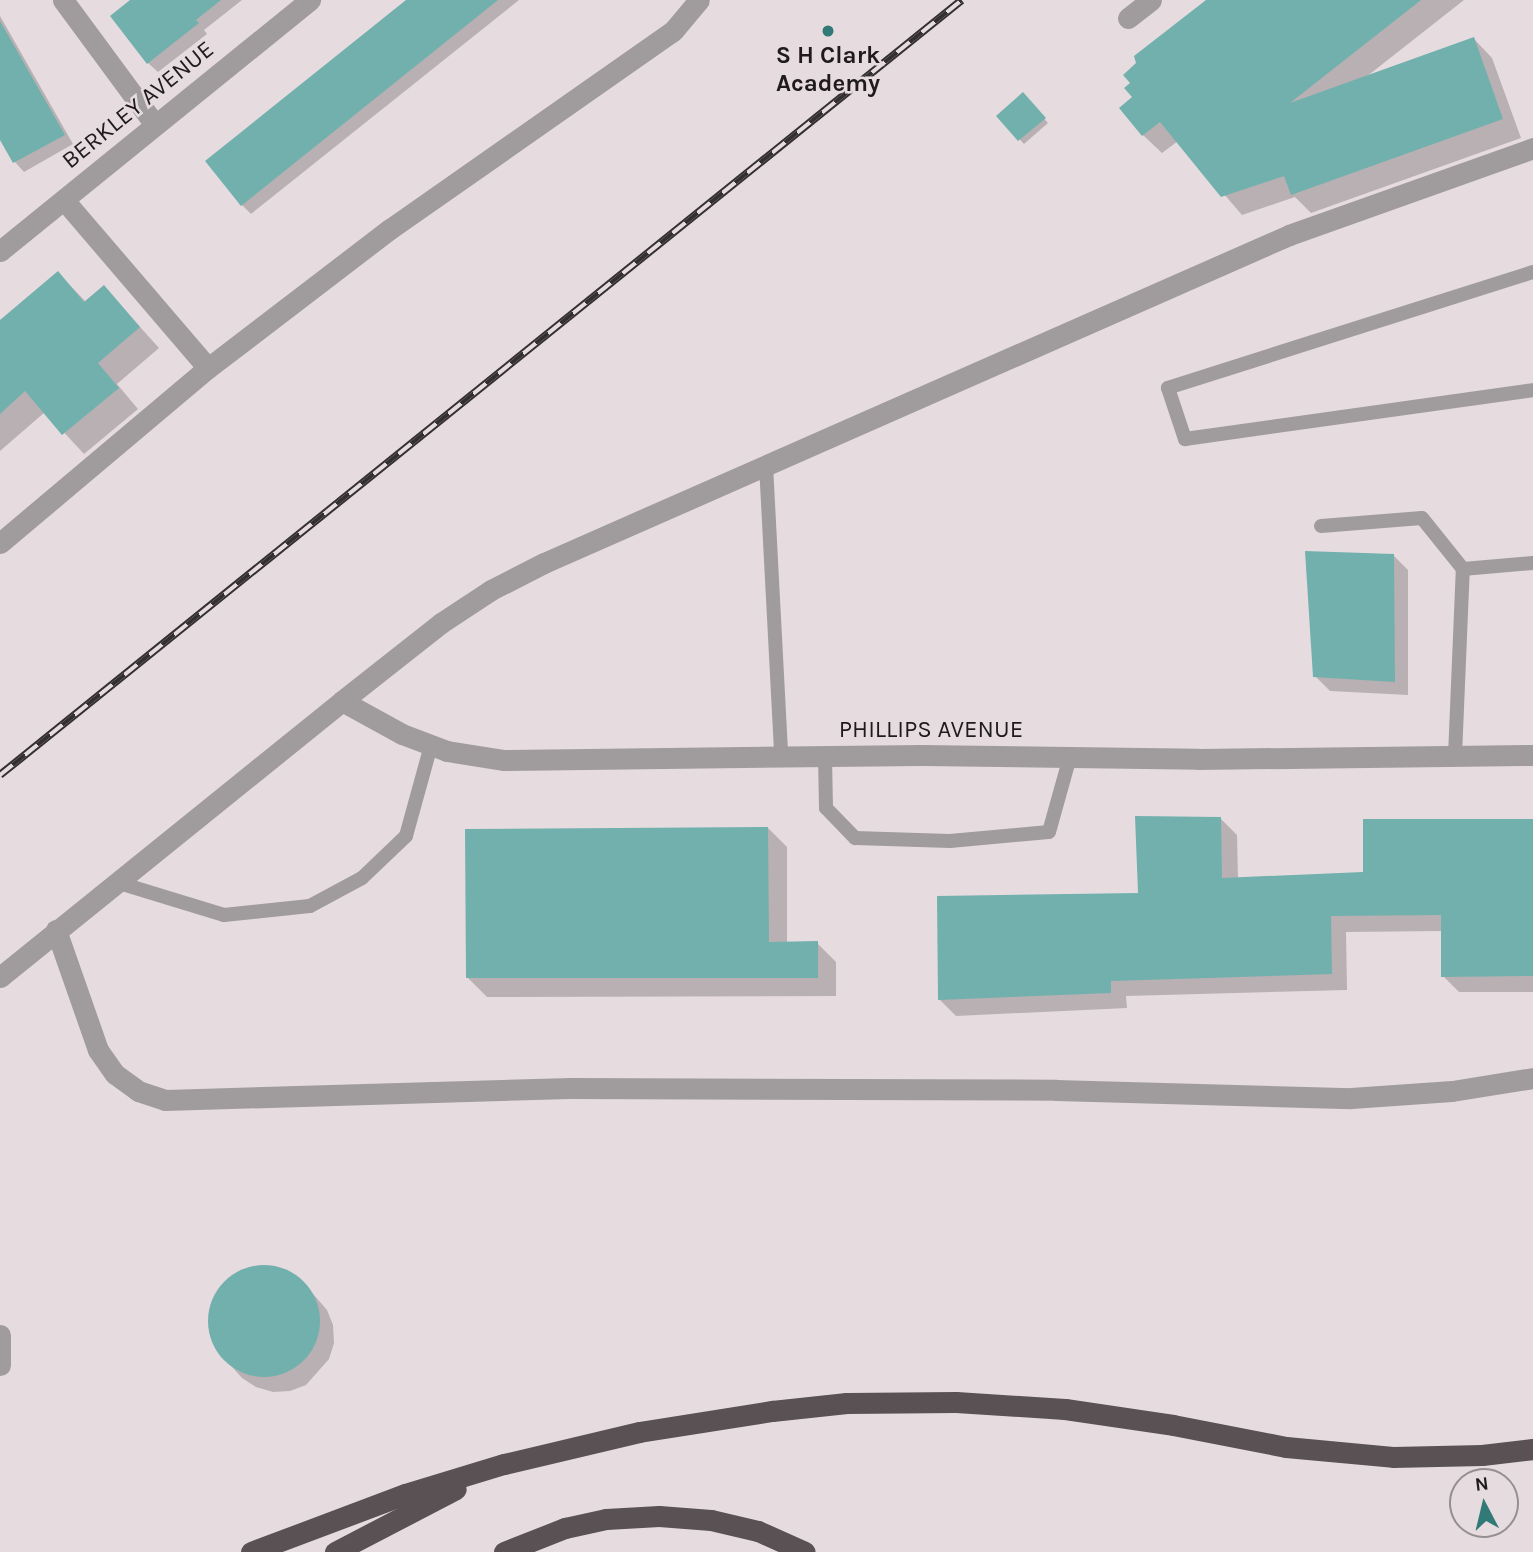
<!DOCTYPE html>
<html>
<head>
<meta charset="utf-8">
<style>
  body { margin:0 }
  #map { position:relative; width:1533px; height:1552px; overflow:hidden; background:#e6dcdf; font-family:Karla,sans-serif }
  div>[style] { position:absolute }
  .shadow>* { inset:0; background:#0003 }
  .building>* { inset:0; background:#72b0ad }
  .round { border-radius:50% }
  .service>* { height:14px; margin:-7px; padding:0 7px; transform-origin:7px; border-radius:7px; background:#a09c9d }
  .minor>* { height:21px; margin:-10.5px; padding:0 10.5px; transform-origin:10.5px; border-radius:10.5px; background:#a09c9d }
  .motorway>* { height:21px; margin:-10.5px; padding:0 10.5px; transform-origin:10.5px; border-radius:10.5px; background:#595154 }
  .rail>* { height:8px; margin-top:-4px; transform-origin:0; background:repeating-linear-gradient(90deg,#e6dcdf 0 16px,#342f31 0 32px); box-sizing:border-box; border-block:2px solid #342f31 }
  .dots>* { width:19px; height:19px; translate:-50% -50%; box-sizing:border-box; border:4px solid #e6dcdf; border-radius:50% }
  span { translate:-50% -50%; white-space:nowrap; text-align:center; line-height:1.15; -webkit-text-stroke:5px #e6dcdf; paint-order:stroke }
  .poi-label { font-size:24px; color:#1f1b1c; font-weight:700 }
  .street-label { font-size:24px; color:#1f1b1c }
  .north { position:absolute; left:1449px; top:1468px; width:70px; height:70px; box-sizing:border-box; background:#e6dcdf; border:2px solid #968f91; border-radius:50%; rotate:353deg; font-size:19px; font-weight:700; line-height:28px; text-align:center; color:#1f1b1c }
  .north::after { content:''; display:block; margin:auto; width:24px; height:32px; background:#317a77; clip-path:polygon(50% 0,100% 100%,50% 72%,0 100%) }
</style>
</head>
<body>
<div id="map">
  <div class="shadow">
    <div style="clip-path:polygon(132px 0,242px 0,204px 30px,207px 34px,158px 72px,148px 63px)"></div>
    <div style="clip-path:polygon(409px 0,519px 0,251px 214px,242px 205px)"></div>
    <div style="clip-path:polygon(1207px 0,1464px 0,1366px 77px,1474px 39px,1492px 58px,1521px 138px,1311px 213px,1295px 197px,1242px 215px,1178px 141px,1162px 153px,1143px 135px,1134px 97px)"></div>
    <div style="clip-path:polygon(0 16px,73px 144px,24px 172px,15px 162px,0 136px)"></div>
    <div style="clip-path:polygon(1027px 99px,1048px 123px,1024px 144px,998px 116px)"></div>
    <div style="clip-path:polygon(58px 273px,86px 302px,104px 287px,159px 348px,117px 384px,138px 409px,84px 454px,45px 412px,0 451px,0 327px)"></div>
    <div style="clip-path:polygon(1394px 556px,1408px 570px,1408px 695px,1330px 691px,1315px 676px)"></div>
    <div style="clip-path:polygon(1220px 818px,1237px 835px,1238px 879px,1364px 873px,1533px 820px,1533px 992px,1459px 992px,1443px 976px,1443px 931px,1346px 932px,1347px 990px,1126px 996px,1127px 1008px,956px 1016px,939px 999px,1140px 895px)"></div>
    <div style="clip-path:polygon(768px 828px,787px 847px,787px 943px,817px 943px,836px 962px,836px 996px,487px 997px,468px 978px)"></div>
    <div style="clip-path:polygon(270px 1267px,286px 1271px,301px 1280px,327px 1310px,333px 1325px,334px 1343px,329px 1359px,306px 1385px,290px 1391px,273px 1392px,256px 1387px,242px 1378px,216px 1349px,210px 1333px,209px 1315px,213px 1299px,223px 1285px,236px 1274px,252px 1268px)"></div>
  </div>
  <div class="building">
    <div style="clip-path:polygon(130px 0,221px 0,196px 20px,199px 23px,147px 64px,110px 16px)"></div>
    <div style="clip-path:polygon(406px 0,498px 0,241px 206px,205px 161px)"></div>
    <div style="clip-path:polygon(1206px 0,1421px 0,1290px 103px,1474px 37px,1503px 119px,1291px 195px,1284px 176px,1221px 197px,1160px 122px,1142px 136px,1119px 108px,1132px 97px,1124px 88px,1130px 83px,1123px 75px,1136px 63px,1134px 56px)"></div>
    <div style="clip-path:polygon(0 21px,65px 135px,13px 163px,0 140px)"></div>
    <div style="clip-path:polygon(1023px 92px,1046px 118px,1018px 141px,996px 116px)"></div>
    <div style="clip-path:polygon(58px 271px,84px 302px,104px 285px,140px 327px,98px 363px,119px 388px,62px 435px,25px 391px,0 414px,0 320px)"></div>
    <div style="clip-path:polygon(1305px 551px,1394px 554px,1395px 682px,1313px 677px)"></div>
    <div style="clip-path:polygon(1135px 816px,1221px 817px,1222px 878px,1363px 872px,1363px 819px,1533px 819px,1533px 976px,1441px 977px,1441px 915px,1331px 916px,1332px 974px,1111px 981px,1111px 993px,938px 1000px,937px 896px,1138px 893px)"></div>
    <div style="clip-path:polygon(768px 827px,769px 942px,818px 941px,818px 978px,466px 978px,465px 829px)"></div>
    <div class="round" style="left:208px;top:1265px;width:112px;height:112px"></div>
  </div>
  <div class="service">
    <div style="left:1533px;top:272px;width:383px;rotate:162.4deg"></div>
    <div style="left:1168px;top:388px;width:54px;rotate:71.6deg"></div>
    <div style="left:1185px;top:439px;width:351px;rotate:-8deg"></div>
    <div style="left:766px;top:465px;width:291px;rotate:87deg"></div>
    <div style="left:1321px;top:526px;width:101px;rotate:-4.5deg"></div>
    <div style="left:1422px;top:518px;width:65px;rotate:51.2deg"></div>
    <div style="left:825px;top:756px;width:52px;rotate:88.9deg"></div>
    <div style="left:826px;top:808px;width:42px;rotate:46deg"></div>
    <div style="left:855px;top:838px;width:95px;rotate:1.8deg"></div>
    <div style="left:950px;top:841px;width:99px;rotate:-5.2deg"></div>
    <div style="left:1049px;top:832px;width:78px;rotate:-74.4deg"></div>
    <div style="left:1455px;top:756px;width:187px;rotate:-87.6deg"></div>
    <div style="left:1463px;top:569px;width:70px;rotate:-4.9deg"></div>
    <div style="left:116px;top:882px;width:113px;rotate:17deg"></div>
    <div style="left:224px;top:915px;width:86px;rotate:-6deg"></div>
    <div style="left:310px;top:906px;width:59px;rotate:-28.3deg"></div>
    <div style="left:362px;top:878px;width:61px;rotate:-43.7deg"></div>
    <div style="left:406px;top:836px;width:94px;rotate:-74.6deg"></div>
  </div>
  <div class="minor">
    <div style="left:63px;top:0;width:155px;rotate:53.6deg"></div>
    <div style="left:1128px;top:18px;width:29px;rotate:-38deg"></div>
    <div style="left:64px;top:200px;width:221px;rotate:49.4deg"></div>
    <div style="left:0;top:251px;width:399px;rotate:-39deg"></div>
    <div style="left:0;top:543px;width:272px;rotate:-40.1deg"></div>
    <div style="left:208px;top:368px;width:229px;rotate:-37.4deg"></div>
    <div style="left:390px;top:229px;width:345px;rotate:-35deg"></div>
    <div style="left:673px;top:31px;width:40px;rotate:-50deg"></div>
    <div style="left:342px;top:701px;width:68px;rotate:28.8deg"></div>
    <div style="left:402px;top:734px;width:48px;rotate:20.7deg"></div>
    <div style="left:447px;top:751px;width:58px;rotate:9deg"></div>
    <div style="left:504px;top:760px;width:417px;rotate:-0.7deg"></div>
    <div style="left:921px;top:755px;width:277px;rotate:0.8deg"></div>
    <div style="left:1198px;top:759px;width:335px;rotate:-0.7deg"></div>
    <div style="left:56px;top:930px;width:127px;rotate:70.7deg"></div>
    <div style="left:98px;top:1050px;width:29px;rotate:55deg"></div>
    <div style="left:115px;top:1074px;width:29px;rotate:36deg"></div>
    <div style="left:138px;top:1091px;width:28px;rotate:18deg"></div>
    <div style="left:165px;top:1100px;width:405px;rotate:-1.7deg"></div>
    <div style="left:570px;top:1088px;width:486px;rotate:0.2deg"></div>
    <div style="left:1056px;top:1090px;width:295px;rotate:1.6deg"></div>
    <div style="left:1351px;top:1098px;width:101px;rotate:-4deg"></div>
    <div style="left:1452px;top:1091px;width:82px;rotate:-9.1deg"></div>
    <div style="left:0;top:977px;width:439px;rotate:-38.9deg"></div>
    <div style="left:342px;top:701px;width:126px;rotate:-38.2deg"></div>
    <div style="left:441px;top:623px;width:60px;rotate:-33.4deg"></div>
    <div style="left:491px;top:590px;width:59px;rotate:-27deg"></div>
    <div style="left:544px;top:563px;width:814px;rotate:-23.76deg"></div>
    <div style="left:1289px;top:235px;width:259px;rotate:-19.6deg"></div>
    <div style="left:0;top:1335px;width:30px;rotate:90deg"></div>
  </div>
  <div class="motorway">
    <div style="left:251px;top:1552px;width:165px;rotate:-20.6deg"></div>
    <div style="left:405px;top:1494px;width:103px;rotate:-16.9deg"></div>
    <div style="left:504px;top:1464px;width:139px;rotate:-13.3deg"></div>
    <div style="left:639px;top:1432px;width:135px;rotate:-9deg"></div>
    <div style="left:772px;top:1411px;width:75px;rotate:-6.1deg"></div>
    <div style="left:847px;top:1403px;width:109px;rotate:-0.5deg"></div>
    <div style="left:956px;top:1402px;width:109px;rotate:3.7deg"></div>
    <div style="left:1065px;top:1409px;width:109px;rotate:8.4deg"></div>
    <div style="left:1173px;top:1425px;width:115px;rotate:11deg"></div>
    <div style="left:1286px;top:1447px;width:107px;rotate:5.3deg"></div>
    <div style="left:1393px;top:1457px;width:89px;rotate:-1.3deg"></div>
    <div style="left:1482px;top:1455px;width:51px;rotate:-6.7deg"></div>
    <div style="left:335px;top:1552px;width:136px;rotate:-27.5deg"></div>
    <div style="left:504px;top:1552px;width:66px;rotate:-21.5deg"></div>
    <div style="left:565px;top:1528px;width:42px;rotate:-12.4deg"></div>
    <div style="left:606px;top:1519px;width:53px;rotate:-3.2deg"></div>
    <div style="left:659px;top:1516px;width:52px;rotate:4.4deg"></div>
    <div style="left:711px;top:1520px;width:48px;rotate:13.2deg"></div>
    <div style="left:758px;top:1531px;width:51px;rotate:24.1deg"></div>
  </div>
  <div class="rail">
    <div style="left:0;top:775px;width:1235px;rotate:-38.86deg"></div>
  </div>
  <div class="dots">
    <div style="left:828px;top:31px;background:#317a77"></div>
  </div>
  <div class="poi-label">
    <span style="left:828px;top:70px">S H Clark<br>Academy</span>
  </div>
  <div class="street-label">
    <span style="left:138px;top:105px;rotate:-39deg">BERKLEY AVENUE</span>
    <span style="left:931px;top:730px">PHILLIPS AVENUE</span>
  </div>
  <div class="north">N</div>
</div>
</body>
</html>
